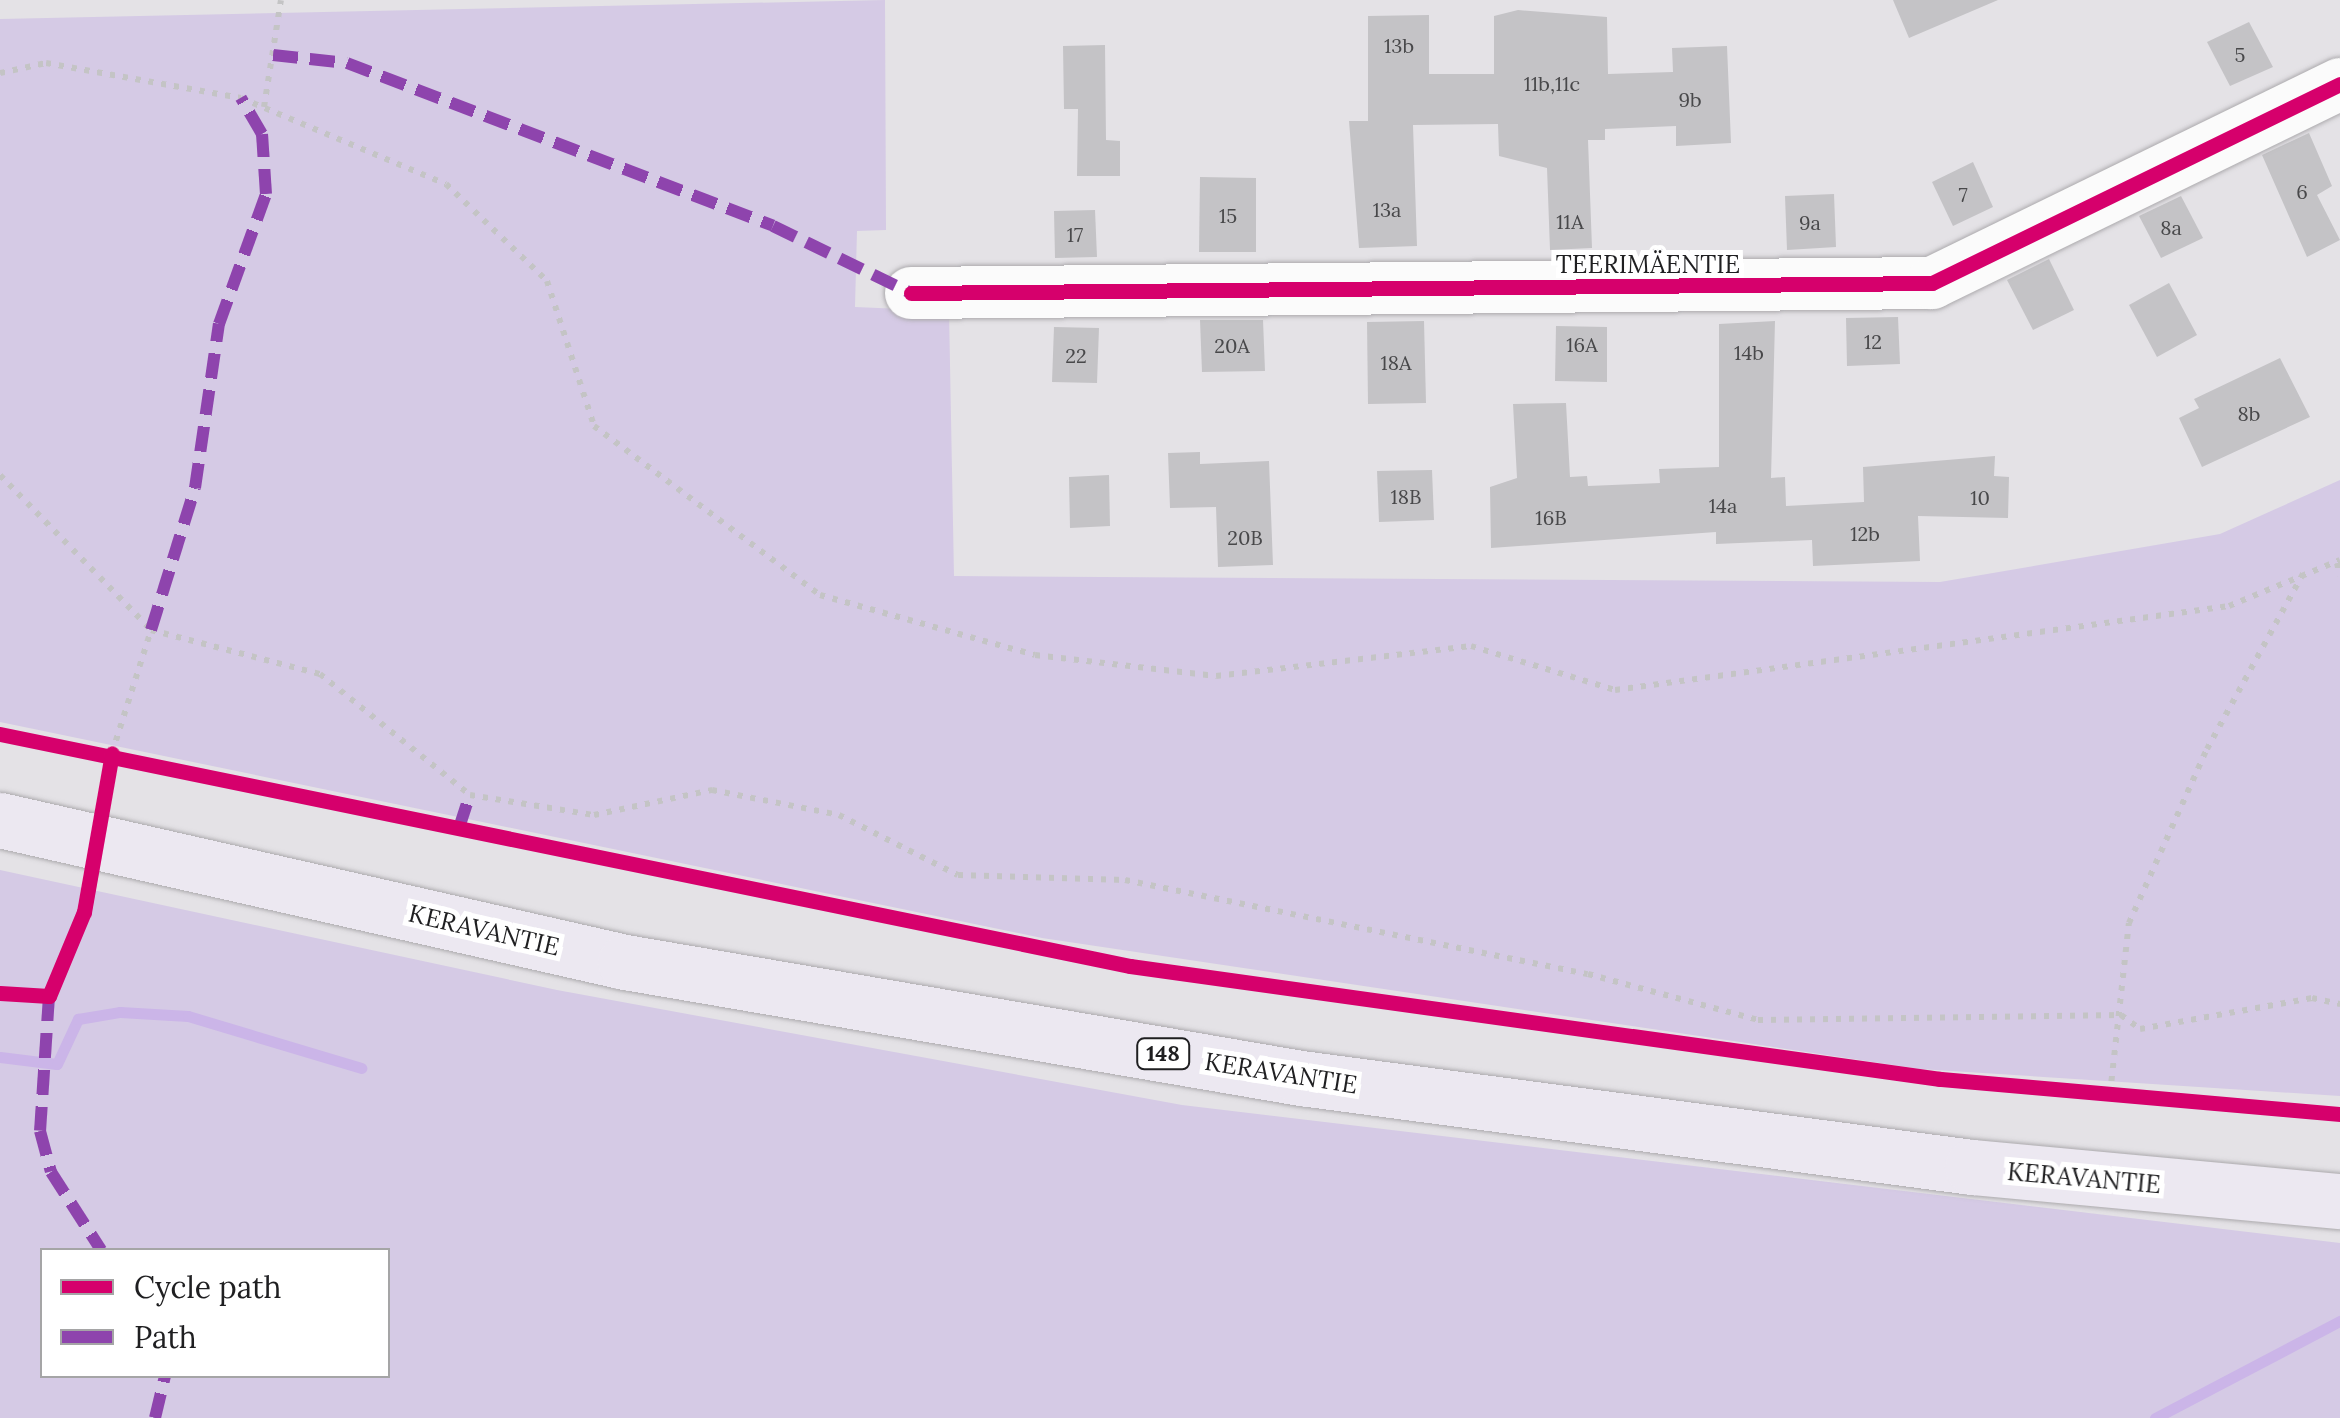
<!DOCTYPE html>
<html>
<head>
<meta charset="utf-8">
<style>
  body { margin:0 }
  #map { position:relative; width:2340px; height:1418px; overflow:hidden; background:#e4e2e6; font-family:Lora,serif }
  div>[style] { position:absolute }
  .green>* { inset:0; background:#d5cae5 }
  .stream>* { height:11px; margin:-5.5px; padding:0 5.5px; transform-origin:5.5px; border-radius:5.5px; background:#cbb5e8 }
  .building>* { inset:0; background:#c4c3c6 }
  .path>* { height:6px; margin-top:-3px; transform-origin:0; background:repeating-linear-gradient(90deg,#c4c4c5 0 5px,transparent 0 13px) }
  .roads { filter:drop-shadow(0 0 2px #acaaad) drop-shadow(0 0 2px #acaaad) }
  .minor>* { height:52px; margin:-26px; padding:0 26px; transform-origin:26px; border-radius:26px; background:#fbfbfb }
  .major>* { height:55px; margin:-27.5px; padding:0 27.5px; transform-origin:27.5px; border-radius:27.5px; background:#ece8f1 }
  .quiet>* { height:12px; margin-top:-6px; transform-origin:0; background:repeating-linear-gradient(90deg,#8e44ad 0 25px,transparent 0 37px) }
  .cycleway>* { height:15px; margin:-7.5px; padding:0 7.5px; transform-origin:7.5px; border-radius:7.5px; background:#d6006c }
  span { translate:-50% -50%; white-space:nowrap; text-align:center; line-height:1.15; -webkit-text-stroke:10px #fff; paint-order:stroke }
  .number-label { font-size:20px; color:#48484a }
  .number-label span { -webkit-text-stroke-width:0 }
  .shield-label span { padding:2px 8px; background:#fff; border:2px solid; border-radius:8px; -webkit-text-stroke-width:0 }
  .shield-label { font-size:22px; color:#1f1f21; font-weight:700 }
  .street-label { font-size:25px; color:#1f1f21 }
  .legend { position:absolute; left:40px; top:1248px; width:350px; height:130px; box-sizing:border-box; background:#fff; border:2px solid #a5a5a6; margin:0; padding:12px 18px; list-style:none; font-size:30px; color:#1f1f21 }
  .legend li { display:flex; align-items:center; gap:20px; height:50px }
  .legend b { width:50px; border:2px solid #a5a5a6 }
</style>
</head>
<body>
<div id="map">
  <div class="green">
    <div style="clip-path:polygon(885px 0,886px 230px,857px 231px,855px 307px,949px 311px,954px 576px,1940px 582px,2220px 534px,2340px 480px,2340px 1096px,1920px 1069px,1042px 938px,0 722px,0 19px)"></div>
    <div style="clip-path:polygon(evenodd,0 870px,557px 990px,1182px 1105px,2340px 1243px,2340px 1418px,0 1418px,0 870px,42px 1250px,388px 1250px,388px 1376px,42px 1376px,42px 1250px)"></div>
  </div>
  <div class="stream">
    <div style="left:0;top:1057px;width:57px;rotate:7deg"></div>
    <div style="left:57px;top:1064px;width:50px;rotate:-65deg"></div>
    <div style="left:78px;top:1019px;width:43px;rotate:-9.5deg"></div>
    <div style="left:120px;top:1012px;width:68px;rotate:3.4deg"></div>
    <div style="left:188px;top:1016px;width:181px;rotate:16.7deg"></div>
    <div style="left:2155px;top:1418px;width:209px;rotate:-27.7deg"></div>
  </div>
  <div class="building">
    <div style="clip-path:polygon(1893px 0,1998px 0,1909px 38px)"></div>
    <div style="clip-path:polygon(1518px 10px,1607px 17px,1608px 74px,1673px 72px,1672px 48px,1727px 46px,1731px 143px,1676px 146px,1676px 126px,1605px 129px,1605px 140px,1588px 140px,1592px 248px,1550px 250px,1547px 168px,1499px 156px,1498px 124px,1413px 125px,1417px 246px,1359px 248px,1349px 121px,1368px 121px,1368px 16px,1429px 15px,1429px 74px,1494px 74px,1494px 16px)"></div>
    <div style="clip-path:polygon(2249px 22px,2273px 67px,2230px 86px,2207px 42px)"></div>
    <div style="clip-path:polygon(1105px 45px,1106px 140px,1120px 141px,1120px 176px,1077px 176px,1078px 109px,1064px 109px,1063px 46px)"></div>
    <div style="clip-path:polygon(2309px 133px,2332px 186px,2317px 195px,2340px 240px,2307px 257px,2262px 155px)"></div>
    <div style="clip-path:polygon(1973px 162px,1993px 207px,1953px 226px,1932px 182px)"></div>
    <div style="clip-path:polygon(1200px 177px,1256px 178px,1256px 252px,1199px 252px)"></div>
    <div style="clip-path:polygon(1834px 194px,1836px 247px,1787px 250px,1785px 196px)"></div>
    <div style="clip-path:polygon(2181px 196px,2203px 238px,2161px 258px,2139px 216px)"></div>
    <div style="clip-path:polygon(1095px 210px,1097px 257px,1055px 258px,1054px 211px)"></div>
    <div style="clip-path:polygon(2049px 259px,2074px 310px,2033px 330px,2007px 280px)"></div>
    <div style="clip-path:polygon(2169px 283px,2197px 335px,2157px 357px,2129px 305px)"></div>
    <div style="clip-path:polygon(1898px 317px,1900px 364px,1847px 366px,1846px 318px)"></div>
    <div style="clip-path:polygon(1200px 320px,1263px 320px,1265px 371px,1202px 372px)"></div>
    <div style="clip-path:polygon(1424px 321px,1426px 403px,1368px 404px,1367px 322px)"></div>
    <div style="clip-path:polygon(1775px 321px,1771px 478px,1785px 477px,1786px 506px,1864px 502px,1863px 467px,1995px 456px,1994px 476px,2009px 477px,2008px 518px,1918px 516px,1920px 561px,1813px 566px,1812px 540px,1716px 544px,1716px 532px,1491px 548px,1490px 487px,1517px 478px,1513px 404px,1566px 403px,1570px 477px,1587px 476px,1588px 486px,1660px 483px,1659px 469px,1719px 467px,1719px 324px)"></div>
    <div style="clip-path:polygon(1556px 326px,1607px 327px,1607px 382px,1555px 381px)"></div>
    <div style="clip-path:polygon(1054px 327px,1099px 328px,1097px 383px,1052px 382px)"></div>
    <div style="clip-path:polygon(2280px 358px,2310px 417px,2202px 467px,2179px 418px,2199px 408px,2194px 399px)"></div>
    <div style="clip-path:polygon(1200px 452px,1200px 464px,1269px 461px,1273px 565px,1218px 567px,1216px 507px,1170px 508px,1168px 453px)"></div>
    <div style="clip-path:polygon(1432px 470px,1434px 520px,1379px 522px,1377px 471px)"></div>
    <div style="clip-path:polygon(1109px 475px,1110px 526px,1070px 528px,1069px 477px)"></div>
  </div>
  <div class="path">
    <div style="left:0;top:73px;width:47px;rotate:-12.3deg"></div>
    <div style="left:46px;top:63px;width:198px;rotate:10.2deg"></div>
    <div style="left:241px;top:98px;width:222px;rotate:22.8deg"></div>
    <div style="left:446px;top:184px;width:140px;rotate:43.8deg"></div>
    <div style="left:547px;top:281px;width:152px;rotate:72deg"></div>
    <div style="left:594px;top:426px;width:282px;rotate:36.8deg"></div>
    <div style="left:820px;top:595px;width:223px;rotate:15.6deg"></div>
    <div style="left:1035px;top:655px;width:182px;rotate:6.6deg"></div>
    <div style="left:1216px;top:676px;width:257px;rotate:-6.7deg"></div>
    <div style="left:1471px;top:646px;width:151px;rotate:17deg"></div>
    <div style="left:1615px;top:690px;width:620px;rotate:-7.79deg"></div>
    <div style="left:2229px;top:606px;width:120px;rotate:-22.5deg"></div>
    <div style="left:264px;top:107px;width:108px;rotate:-81deg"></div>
    <div style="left:0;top:475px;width:216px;rotate:45.7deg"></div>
    <div style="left:151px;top:630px;width:175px;rotate:14.6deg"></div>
    <div style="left:320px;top:674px;width:193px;rotate:38.9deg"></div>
    <div style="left:470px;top:795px;width:126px;rotate:9.2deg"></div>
    <div style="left:594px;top:815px;width:121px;rotate:-12deg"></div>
    <div style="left:712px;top:790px;width:129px;rotate:11.1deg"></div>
    <div style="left:839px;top:815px;width:133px;rotate:26.8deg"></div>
    <div style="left:958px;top:875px;width:167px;rotate:1.7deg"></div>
    <div style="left:1125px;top:880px;width:472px;rotate:11.5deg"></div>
    <div style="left:1588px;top:974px;width:176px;rotate:15.1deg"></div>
    <div style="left:1758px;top:1020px;width:363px;rotate:-0.8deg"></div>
    <div style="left:2121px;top:1015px;width:24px;rotate:36deg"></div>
    <div style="left:2140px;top:1029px;width:175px;rotate:-10.2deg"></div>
    <div style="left:2312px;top:998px;width:29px;rotate:12deg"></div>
    <div style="left:2337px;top:563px;width:13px;rotate:77deg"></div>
    <div style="left:112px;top:753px;width:129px;rotate:-72.4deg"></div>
    <div style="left:2110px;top:1094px;width:172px;rotate:-83.7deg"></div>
    <div style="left:2129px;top:923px;width:191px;rotate:-65.9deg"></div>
    <div style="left:2207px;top:749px;width:202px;rotate:-61.3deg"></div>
  </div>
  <div class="roads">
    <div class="minor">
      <div style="left:911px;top:293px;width:1021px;rotate:-0.56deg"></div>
      <div style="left:1932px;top:283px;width:454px;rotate:-26deg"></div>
    </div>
    <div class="major">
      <div style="left:0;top:820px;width:641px;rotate:12.8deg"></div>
      <div style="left:625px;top:962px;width:686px;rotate:9.74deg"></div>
      <div style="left:1301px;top:1078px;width:677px;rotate:7.56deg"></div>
      <div style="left:1972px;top:1167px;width:370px;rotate:5.3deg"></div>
    </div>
  </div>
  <div class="quiet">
    <div style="left:273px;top:55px;width:74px;rotate:6.2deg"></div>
    <div style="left:347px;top:63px;width:456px;rotate:20.9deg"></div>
    <div style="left:773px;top:226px;width:153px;rotate:25.9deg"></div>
    <div style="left:151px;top:630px;width:149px;rotate:-72.8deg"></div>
    <div style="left:195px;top:488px;width:166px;rotate:-81.7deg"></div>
    <div style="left:219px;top:324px;width:138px;rotate:-70.1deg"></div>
    <div style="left:266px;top:194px;width:60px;rotate:-93.8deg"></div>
    <div style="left:262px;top:134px;width:42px;rotate:-120.3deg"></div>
    <div style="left:459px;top:828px;width:35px;rotate:-72deg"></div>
    <div style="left:49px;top:996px;width:135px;rotate:93.8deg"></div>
    <div style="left:40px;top:1131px;width:42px;rotate:75deg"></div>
    <div style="left:51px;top:1172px;width:93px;rotate:57.3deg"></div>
    <div style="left:155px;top:1418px;width:43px;rotate:-76.6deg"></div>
  </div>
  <div class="cycleway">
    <div style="left:911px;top:293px;width:1021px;rotate:-0.56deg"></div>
    <div style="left:1932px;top:283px;width:454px;rotate:-26deg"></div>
    <div style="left:0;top:734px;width:1154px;rotate:11.6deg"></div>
    <div style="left:1130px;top:966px;width:818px;rotate:7.94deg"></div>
    <div style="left:1940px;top:1079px;width:402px;rotate:5deg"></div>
    <div style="left:0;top:993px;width:49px;rotate:3.5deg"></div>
    <div style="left:49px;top:996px;width:91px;rotate:-67.4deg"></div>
    <div style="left:84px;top:912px;width:161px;rotate:-80deg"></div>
  </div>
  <div class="number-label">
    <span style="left:1399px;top:45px">13b</span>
    <span style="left:2240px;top:54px">5</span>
    <span style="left:1552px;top:83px">11b,11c</span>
    <span style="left:1690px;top:99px">9b</span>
    <span style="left:2302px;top:191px">6</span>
    <span style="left:1963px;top:194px">7</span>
    <span style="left:1387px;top:209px">13a</span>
    <span style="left:1228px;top:215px">15</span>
    <span style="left:1570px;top:221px">11A</span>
    <span style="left:1810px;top:222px">9a</span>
    <span style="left:2171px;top:227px">8a</span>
    <span style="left:1075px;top:234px">17</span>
    <span style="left:1873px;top:341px">12</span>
    <span style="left:1582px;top:344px">16A</span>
    <span style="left:1232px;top:345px">20A</span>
    <span style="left:1749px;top:352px">14b</span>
    <span style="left:1076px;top:355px">22</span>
    <span style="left:1396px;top:362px">18A</span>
    <span style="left:2249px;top:413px">8b</span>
    <span style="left:1406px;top:496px">18B</span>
    <span style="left:1980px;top:497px">10</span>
    <span style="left:1723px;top:505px">14a</span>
    <span style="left:1551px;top:517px">16B</span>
    <span style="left:1865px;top:533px">12b</span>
    <span style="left:1245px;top:537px">20B</span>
  </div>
  <div class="shield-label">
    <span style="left:1163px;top:1054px">148</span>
  </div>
  <div class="street-label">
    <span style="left:1648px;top:264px">TEERIMÄENTIE</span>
    <span style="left:484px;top:930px;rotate:13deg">KERAVANTIE</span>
    <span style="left:1281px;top:1073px;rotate:9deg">KERAVANTIE</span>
    <span style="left:2084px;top:1178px;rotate:5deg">KERAVANTIE</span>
  </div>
  <ul class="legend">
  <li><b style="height:12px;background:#d6006c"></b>Cycle path</li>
  <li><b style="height:12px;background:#8e44ad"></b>Path</li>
  </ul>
</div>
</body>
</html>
